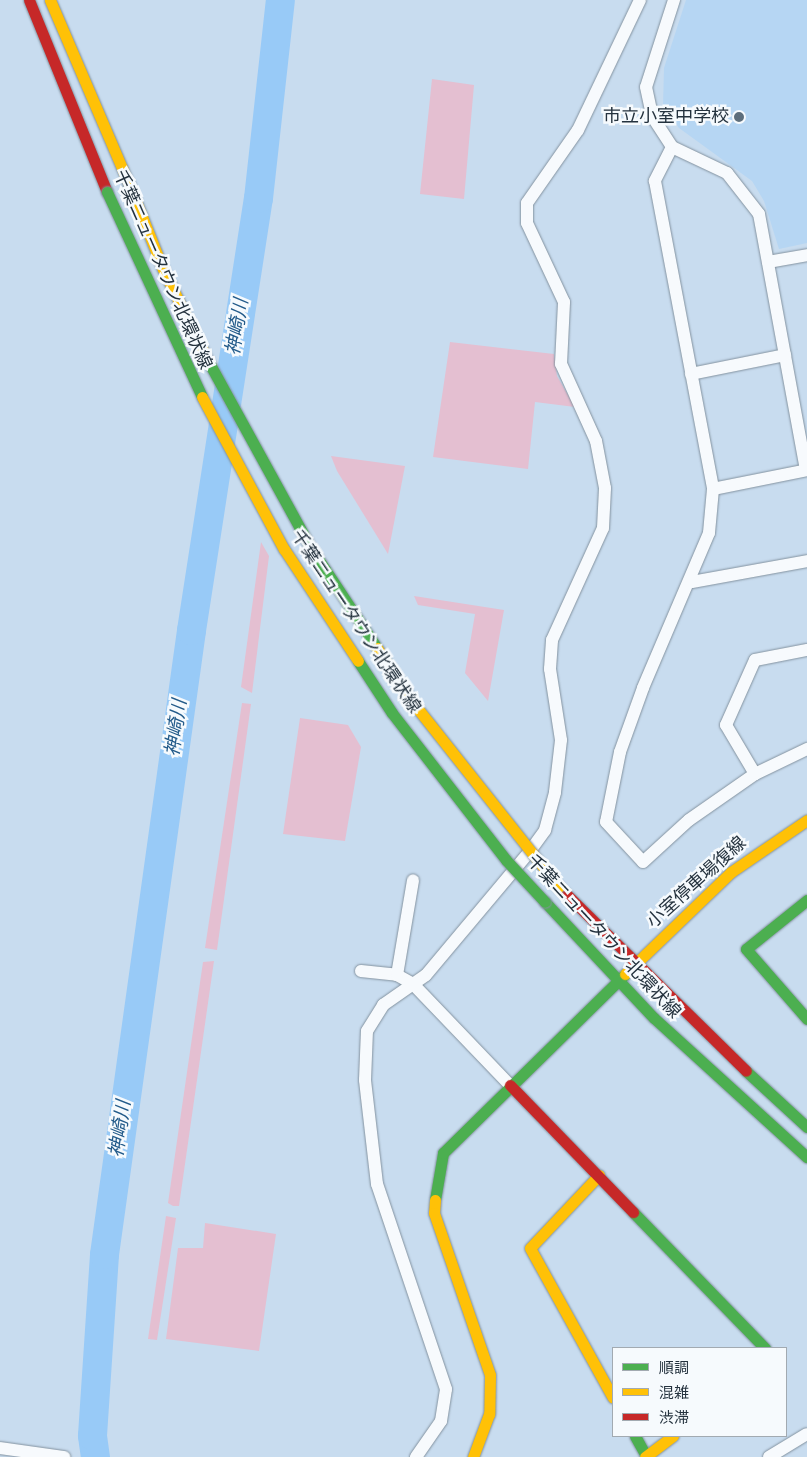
<!DOCTYPE html>
<html>
<head>
<meta charset="utf-8">
<style>
  body { margin:0 }
  #map { position:relative; width:807px; height:1457px; overflow:hidden; background:#c8dcef; font-family:"Alegreya Sans","Noto Sans JP",sans-serif }
  div>[style] { position:absolute }
  .built>* { inset:0; background:#b6d6f3 }
  .green>* { inset:0; background:#e4bfd1 }
  .river>* { height:29px; margin:-14.5px; padding:0 14.5px; transform-origin:14.5px; border-radius:14.5px; background:#98caf7 }
  .roads { filter:drop-shadow(0 0 1px #83929f) drop-shadow(0 0 1px #83929f) }
  .street>* { height:12px; margin:-6px; padding:0 6px; transform-origin:6px; border-radius:6px; background:#f7fafd }
  .fast>* { height:11px; margin:-5.5px; padding:0 5.5px; transform-origin:5.5px; border-radius:5.5px; background:#4caf50 }
  .slow>* { height:11px; margin:-5.5px; padding:0 5.5px; transform-origin:5.5px; border-radius:5.5px; background:#ffc107 }
  .jam>* { height:11px; margin:-5.5px; padding:0 5.5px; transform-origin:5.5px; border-radius:5.5px; background:#c62828 }
  .bridges { filter:drop-shadow(0 0 1px #83929f) drop-shadow(0 0 1px #83929f) }
  .fast-bridge>* { height:11px; margin:-5.5px; padding:0 5.5px; transform-origin:5.5px; border-radius:5.5px; background:#4caf50 }
  .slow-bridge>* { height:11px; margin:-5.5px; padding:0 5.5px; transform-origin:5.5px; border-radius:5.5px; background:#ffc107 }
  .dots>* { width:14px; height:14px; translate:-50% -50%; box-sizing:border-box; border:2px solid #f6fafd; border-radius:50% }
  span { translate:-50% -50%; white-space:nowrap; text-align:center; line-height:1.15; -webkit-text-stroke:5px #f6fafd; paint-order:stroke }
  .poi-label { font-size:18px; color:#24323e }
  .right { translate:-100% -50%; text-align:right }
  .street-label { font-size:18px; color:#24323e }
  .water-label { font-size:19px; color:#235b8a; font-style:italic }
  .legend { position:absolute; left:612px; top:1347px; width:175px; height:90px; box-sizing:border-box; background:#f6fafd; border:1px solid #a2aab1; margin:0; padding:6px 9px; list-style:none; font-size:15px; color:#24323e }
  .legend li { display:flex; align-items:center; gap:10px; height:25px }
  .legend b { width:25px; border:1px solid #a2aab1 }
</style>
</head>
<body>
<div id="map">
  <div class="built">
    <div style="clip-path:polygon(686px 0,807px 0,807px 243px,779px 249px,764px 201px,752px 181px,679px 128px,663px 106px,664px 68px)"></div>
  </div>
  <div class="green">
    <div style="clip-path:polygon(432px 79px,474px 85px,464px 199px,420px 194px)"></div>
    <div style="clip-path:polygon(450px 342px,554px 354px,557px 376px,575px 407px,535px 402px,528px 469px,433px 457px)"></div>
    <div style="clip-path:polygon(331px 456px,405px 466px,388px 554px,337px 471px)"></div>
    <div style="clip-path:polygon(261px 542px,269px 556px,252px 693px,241px 687px)"></div>
    <div style="clip-path:polygon(414px 596px,504px 610px,488px 701px,465px 673px,475px 614px,418px 605px)"></div>
    <div style="clip-path:polygon(242px 703px,251px 704px,217px 950px,205px 948px)"></div>
    <div style="clip-path:polygon(300px 718px,348px 725px,361px 747px,345px 841px,283px 834px)"></div>
    <div style="clip-path:polygon(214px 961px,179px 1206px,173px 1206px,168px 1203px,203px 962px)"></div>
    <div style="clip-path:polygon(166px 1216px,176px 1218px,157px 1340px,148px 1339px)"></div>
    <div style="clip-path:polygon(205px 1223px,276px 1234px,259px 1351px,166px 1339px,178px 1248px,203px 1248px)"></div>
  </div>
  <div class="river">
    <div style="left:95px;top:1457px;width:22px;rotate:-98deg"></div>
    <div style="left:92px;top:1435px;width:181px;rotate:-86.2deg"></div>
    <div style="left:104px;top:1254px;width:630px;rotate:-82.06deg"></div>
    <div style="left:191px;top:630px;width:437px;rotate:-81.2deg"></div>
    <div style="left:258px;top:198px;width:199px;rotate:-83.7deg"></div>
  </div>
  <div class="roads">
    <div class="street">
      <div style="left:674px;top:0;width:91px;rotate:107.8deg"></div>
      <div style="left:646px;top:87px;width:30px;rotate:78deg"></div>
      <div style="left:652px;top:116px;width:37px;rotate:57deg"></div>
      <div style="left:672px;top:147px;width:61px;rotate:25.3deg"></div>
      <div style="left:727px;top:173px;width:52px;rotate:52deg"></div>
      <div style="left:759px;top:214px;width:260px;rotate:79.6deg"></div>
      <div style="left:672px;top:147px;width:38px;rotate:117deg"></div>
      <div style="left:655px;top:181px;width:313px;rotate:79.3deg"></div>
      <div style="left:713px;top:489px;width:44px;rotate:95.2deg"></div>
      <div style="left:709px;top:533px;width:168px;rotate:113.1deg"></div>
      <div style="left:643px;top:688px;width:68px;rotate:109.8deg"></div>
      <div style="left:620px;top:752px;width:71px;rotate:101.3deg"></div>
      <div style="left:606px;top:822px;width:54px;rotate:47.2deg"></div>
      <div style="left:643px;top:862px;width:62px;rotate:-42.4deg"></div>
      <div style="left:689px;top:820px;width:80px;rotate:-34.9deg"></div>
      <div style="left:755px;top:774px;width:58px;rotate:-25.7deg"></div>
      <div style="left:768px;top:262px;width:40px;rotate:-10deg"></div>
      <div style="left:691px;top:374px;width:96px;rotate:-11.4deg"></div>
      <div style="left:713px;top:489px;width:96px;rotate:-11.4deg"></div>
      <div style="left:692px;top:582px;width:117px;rotate:-10.3deg"></div>
      <div style="left:755px;top:774px;width:57px;rotate:-120.6deg"></div>
      <div style="left:726px;top:725px;width:71px;rotate:-66deg"></div>
      <div style="left:755px;top:660px;width:53px;rotate:-10.9deg"></div>
      <div style="left:361px;top:971px;width:36px;rotate:6deg"></div>
      <div style="left:397px;top:975px;width:18px;rotate:29deg"></div>
      <div style="left:413px;top:984px;width:140px;rotate:46.2deg"></div>
      <div style="left:397px;top:975px;width:96px;rotate:-80.4deg"></div>
      <div style="left:0;top:1448px;width:65px;rotate:8deg"></div>
      <div style="left:416px;top:1457px;width:44px;rotate:-55.2deg"></div>
      <div style="left:441px;top:1421px;width:32px;rotate:-81deg"></div>
      <div style="left:446px;top:1389px;width:216px;rotate:-108.6deg"></div>
      <div style="left:377px;top:1184px;width:105px;rotate:-96.6deg"></div>
      <div style="left:365px;top:1080px;width:49px;rotate:-87.7deg"></div>
      <div style="left:367px;top:1031px;width:31px;rotate:-58deg"></div>
      <div style="left:383px;top:1005px;width:52px;rotate:-34.9deg"></div>
      <div style="left:426px;top:975px;width:162px;rotate:-50deg"></div>
      <div style="left:530px;top:851px;width:26px;rotate:-54deg"></div>
      <div style="left:545px;top:830px;width:39px;rotate:-75deg"></div>
      <div style="left:555px;top:792px;width:52px;rotate:-83.4deg"></div>
      <div style="left:561px;top:740px;width:72px;rotate:-98.8deg"></div>
      <div style="left:550px;top:669px;width:29px;rotate:-86deg"></div>
      <div style="left:552px;top:640px;width:123px;rotate:-65.5deg"></div>
      <div style="left:603px;top:528px;width:40px;rotate:-87.1deg"></div>
      <div style="left:605px;top:488px;width:48px;rotate:-100.8deg"></div>
      <div style="left:596px;top:441px;width:85px;rotate:-114.4deg"></div>
      <div style="left:561px;top:364px;width:62px;rotate:-87.2deg"></div>
      <div style="left:564px;top:302px;width:87px;rotate:-115.1deg"></div>
      <div style="left:527px;top:223px;width:20px;rotate:-90deg"></div>
      <div style="left:527px;top:203px;width:89px;rotate:-55.1deg"></div>
      <div style="left:578px;top:130px;width:144px;rotate:-64.5deg"></div>
      <div style="left:769px;top:1457px;width:44px;rotate:-31.2deg"></div>
    </div>
    <div class="fast">
      <div style="left:807px;top:900px;width:78px;rotate:141.2deg"></div>
      <div style="left:746px;top:949px;width:93px;rotate:48.9deg"></div>
      <div style="left:545px;top:902px;width:159px;rotate:46.8deg"></div>
      <div style="left:654px;top:1018px;width:207px;rotate:42.3deg"></div>
      <div style="left:746px;top:1071px;width:83px;rotate:42.6deg"></div>
      <div style="left:435px;top:1200px;width:48px;rotate:-80.3deg"></div>
      <div style="left:443px;top:1153px;width:255px;rotate:-44.5deg"></div>
      <div style="left:633px;top:1212px;width:190px;rotate:45.9deg"></div>
      <div style="left:635px;top:1436px;width:23px;rotate:61deg"></div>
    </div>
    <div class="slow">
      <div style="left:50px;top:0;width:200px;rotate:66.8deg"></div>
      <div style="left:625px;top:974px;width:147px;rotate:-43.9deg"></div>
      <div style="left:731px;top:872px;width:92px;rotate:-34.4deg"></div>
      <div style="left:599px;top:1175px;width:100px;rotate:133.4deg"></div>
      <div style="left:530px;top:1248px;width:171px;rotate:61deg"></div>
      <div style="left:435px;top:1200px;width:13px;rotate:94deg"></div>
      <div style="left:434px;top:1213px;width:171px;rotate:70.9deg"></div>
      <div style="left:490px;top:1375px;width:39px;rotate:91deg"></div>
      <div style="left:489px;top:1414px;width:46px;rotate:110.4deg"></div>
      <div style="left:645px;top:1457px;width:35px;rotate:-37deg"></div>
    </div>
    <div class="jam">
      <div style="left:29px;top:0;width:207px;rotate:67.9deg"></div>
      <div style="left:559px;top:887px;width:262px;rotate:44.5deg"></div>
      <div style="left:510px;top:1085px;width:177px;rotate:45.9deg"></div>
    </div>
  </div>
  <div class="bridges">
    <div class="fast-bridge">
      <div style="left:107px;top:192px;width:226px;rotate:65.1deg"></div>
      <div style="left:207px;top:359px;width:216px;rotate:61.2deg"></div>
      <div style="left:311px;top:548px;width:120px;rotate:56.6deg"></div>
      <div style="left:358px;top:661px;width:62px;rotate:56.8deg"></div>
      <div style="left:392px;top:713px;width:186px;rotate:52.2deg"></div>
      <div style="left:506px;top:860px;width:57px;rotate:47.1deg"></div>
    </div>
    <div class="slow-bridge">
      <div style="left:129px;top:184px;width:92px;rotate:68.2deg"></div>
      <div style="left:163px;top:269px;width:100px;rotate:63.9deg"></div>
      <div style="left:202px;top:397px;width:173px;rotate:61.7deg"></div>
      <div style="left:284px;top:549px;width:134px;rotate:56.5deg"></div>
      <div style="left:377px;top:648px;width:67px;rotate:56.5deg"></div>
      <div style="left:414px;top:704px;width:233px;rotate:51.6deg"></div>
    </div>
  </div>
  <div class="dots">
    <div style="left:739px;top:117px;background:#5d6e7c"></div>
  </div>
  <div class="poi-label">
    <span class="right" style="left:729px;top:117px">市立小室中学校</span>
  </div>
  <div class="street-label">
    <span style="left:162px;top:270px;rotate:66deg">千葉ニュータウン北環状線</span>
    <span style="left:355px;top:622px;rotate:56deg">千葉ニュータウン北環状線</span>
    <span style="left:697px;top:883px;rotate:-42deg">小室停車場復線</span>
    <span style="left:603px;top:937px;rotate:47deg">千葉ニュータウン北環状線</span>
  </div>
  <div class="water-label">
    <span style="left:238px;top:327px;rotate:-81deg">神崎川</span>
    <span style="left:177px;top:728px;rotate:-82deg">神崎川</span>
    <span style="left:121px;top:1129px;rotate:-82deg">神崎川</span>
  </div>
  <ul class="legend">
  <li><b style="height:6px;background:#4caf50"></b>順調</li>
  <li><b style="height:6px;background:#ffc107"></b>混雑</li>
  <li><b style="height:6px;background:#c62828"></b>渋滞</li>
  </ul>
</div>
</body>
</html>
